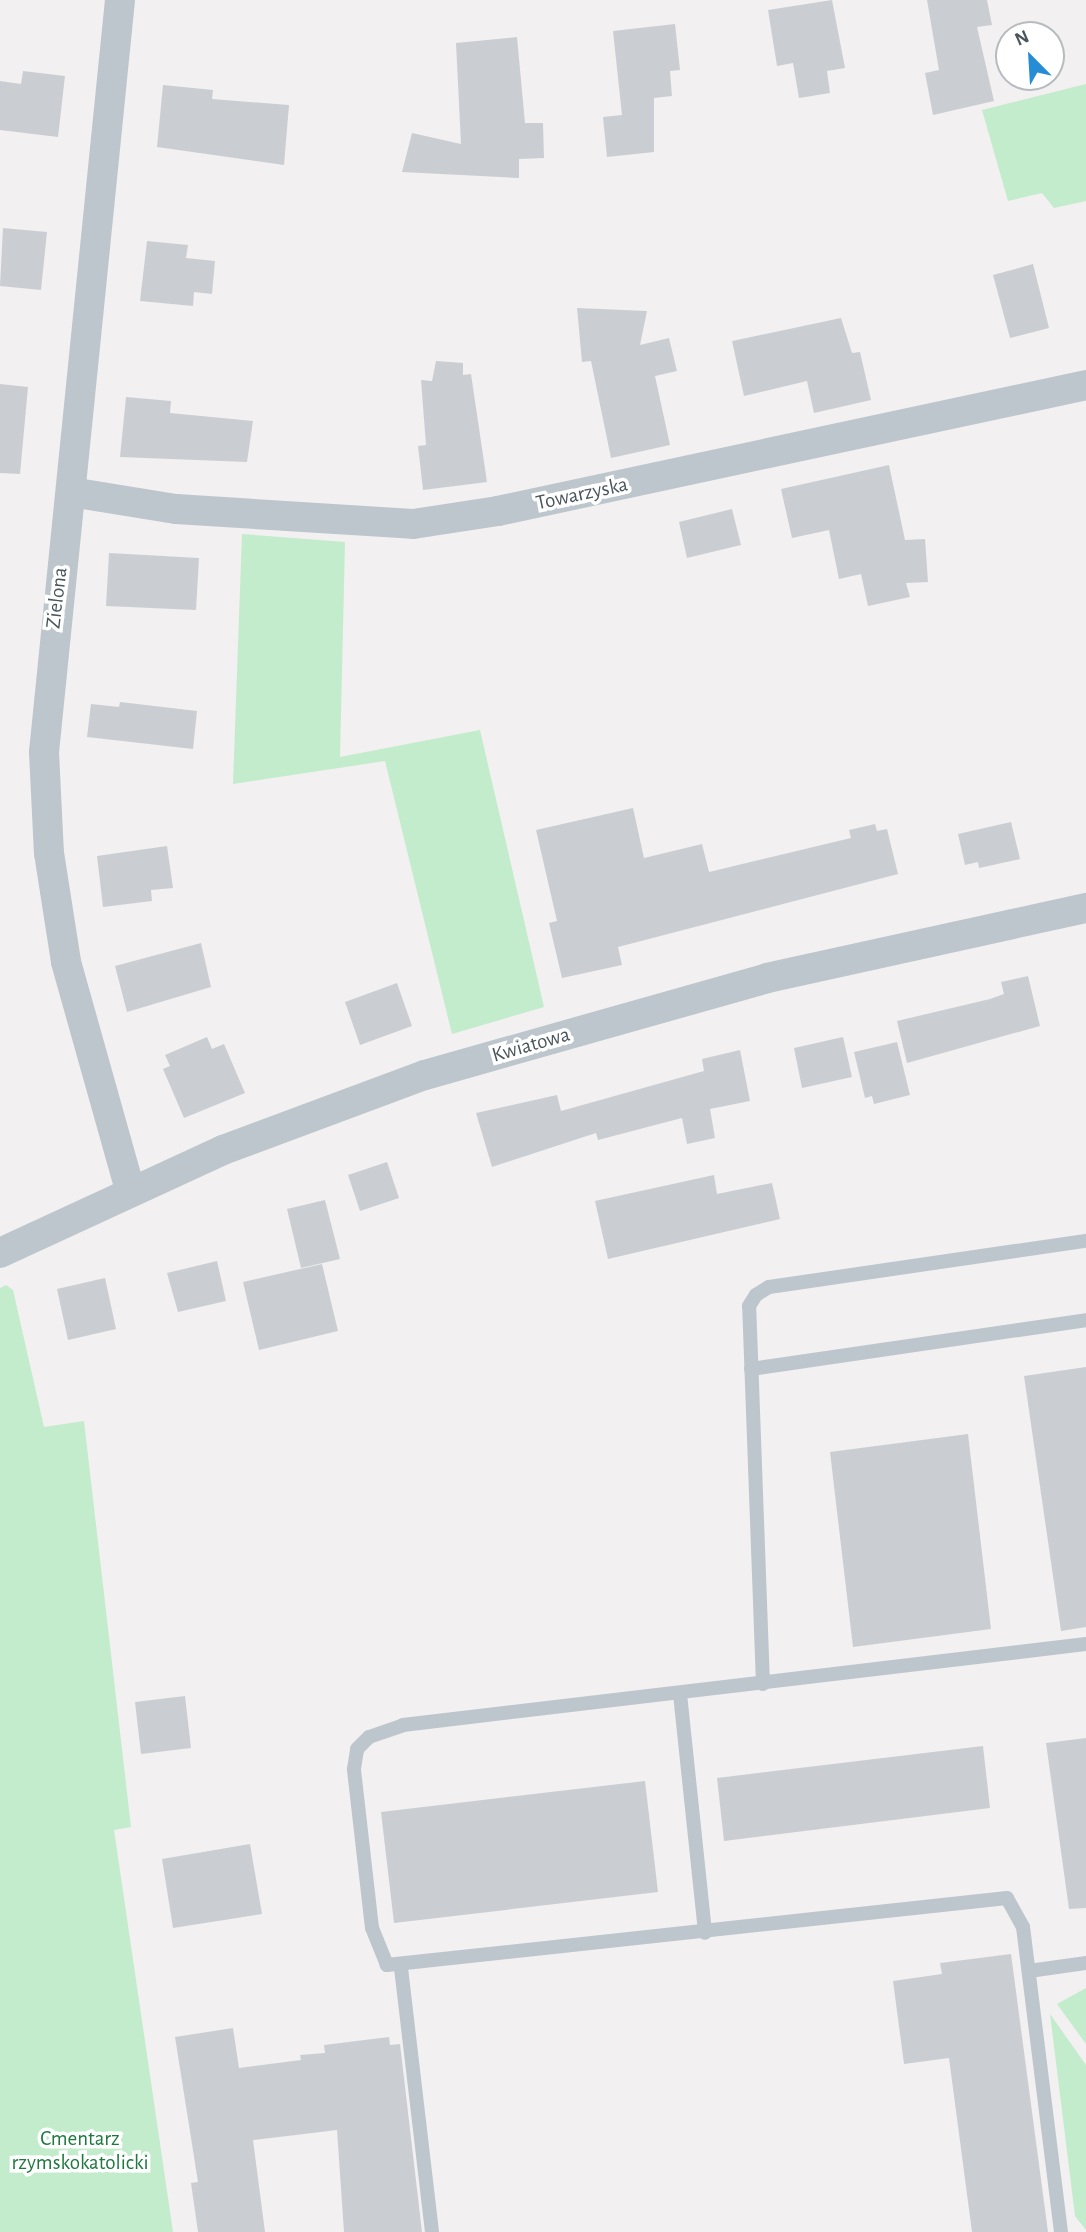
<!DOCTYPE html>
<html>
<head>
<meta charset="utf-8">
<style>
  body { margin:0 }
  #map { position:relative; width:1086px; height:2232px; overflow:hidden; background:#f2f0f0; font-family:"Alegreya Sans",sans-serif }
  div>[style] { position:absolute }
  .green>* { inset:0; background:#c2eccc }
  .building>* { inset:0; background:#caced2 }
  .lane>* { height:14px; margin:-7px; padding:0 7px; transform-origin:7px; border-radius:7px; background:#bcc6cc }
  .street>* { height:30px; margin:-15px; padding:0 15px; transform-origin:15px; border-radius:15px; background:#bcc6cc }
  span { translate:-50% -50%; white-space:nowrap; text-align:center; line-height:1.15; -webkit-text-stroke:7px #fff; paint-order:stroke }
  .street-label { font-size:21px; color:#49565c }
  .park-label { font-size:21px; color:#1e793f }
  .north { position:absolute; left:995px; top:21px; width:70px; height:70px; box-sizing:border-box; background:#fff; border:2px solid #b6bbbe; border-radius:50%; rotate:336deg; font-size:19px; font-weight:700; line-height:28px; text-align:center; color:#49565c }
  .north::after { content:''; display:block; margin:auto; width:24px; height:32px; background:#268cd6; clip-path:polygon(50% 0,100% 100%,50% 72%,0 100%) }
</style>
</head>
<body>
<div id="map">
  <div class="green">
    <div style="clip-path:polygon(1086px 84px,1086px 201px,1054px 208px,1042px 193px,1008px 201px,982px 110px)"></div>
    <div style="clip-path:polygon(242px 534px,345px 542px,340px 757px,480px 730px,544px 1007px,452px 1034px,385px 761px,233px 784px)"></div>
    <div style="clip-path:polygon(6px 1285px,13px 1290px,44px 1427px,84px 1421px,131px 1827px,114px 1830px,173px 2232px,0 2232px,0 1288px)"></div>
    <div style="clip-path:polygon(1086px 1988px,1086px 2044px,1057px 2004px)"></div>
    <div style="clip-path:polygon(1050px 2014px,1086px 2065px,1086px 2230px,1075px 2216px)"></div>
  </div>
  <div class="building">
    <div style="clip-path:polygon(832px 0,845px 68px,827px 71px,830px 93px,799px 98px,793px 63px,777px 66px,768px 10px)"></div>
    <div style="clip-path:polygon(927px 0,987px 0,992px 25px,977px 27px,994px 101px,933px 115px,925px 73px,939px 70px)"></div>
    <div style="clip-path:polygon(675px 24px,680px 70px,670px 71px,672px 96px,654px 98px,654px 152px,607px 157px,603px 117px,622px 115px,613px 31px)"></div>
    <div style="clip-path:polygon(517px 37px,525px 123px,543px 123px,544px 158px,519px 159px,519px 178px,402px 172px,412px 133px,461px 144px,456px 43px)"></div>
    <div style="clip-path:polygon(23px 71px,65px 76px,58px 137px,0 130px,0 81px,21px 84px)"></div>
    <div style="clip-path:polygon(163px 85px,213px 90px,212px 99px,289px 105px,284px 165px,157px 147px)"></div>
    <div style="clip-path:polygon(3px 228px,47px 232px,41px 290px,0 286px)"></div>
    <div style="clip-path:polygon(147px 241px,188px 245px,186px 258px,215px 261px,212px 294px,194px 292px,193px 306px,140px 301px)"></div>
    <div style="clip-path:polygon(1033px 264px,1049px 328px,1010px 338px,993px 275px)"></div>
    <div style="clip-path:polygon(577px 308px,647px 311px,640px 345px,669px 338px,677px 371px,655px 376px,670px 445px,611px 458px,591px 361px,582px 362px)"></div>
    <div style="clip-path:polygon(841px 318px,852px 353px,860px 352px,871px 400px,814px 413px,807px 381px,744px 396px,732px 341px)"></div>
    <div style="clip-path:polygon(436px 361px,463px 363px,463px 375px,471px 374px,487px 482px,423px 490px,418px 446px,426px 445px,421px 380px,432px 381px)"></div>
    <div style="clip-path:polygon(0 384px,28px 387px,20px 474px,0 473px)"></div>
    <div style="clip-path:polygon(126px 397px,171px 401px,170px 413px,253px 421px,247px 462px,120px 457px)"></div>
    <div style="clip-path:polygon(889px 465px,905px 540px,925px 539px,928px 582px,906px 583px,910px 597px,868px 606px,861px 574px,839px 579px,829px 530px,792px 538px,781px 489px)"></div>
    <div style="clip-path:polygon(732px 509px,741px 545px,687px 558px,679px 522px)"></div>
    <div style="clip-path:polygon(109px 553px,199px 558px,196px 610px,106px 606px)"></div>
    <div style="clip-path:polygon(120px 702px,197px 711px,193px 749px,87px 737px,91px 704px,119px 707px)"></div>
    <div style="clip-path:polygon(633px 808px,644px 858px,702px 844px,709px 872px,851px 838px,849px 830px,875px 824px,877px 831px,887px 829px,898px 874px,618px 947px,622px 965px,562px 978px,549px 923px,557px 921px,536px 830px)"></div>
    <div style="clip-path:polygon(1011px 822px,1020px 859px,979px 868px,978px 862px,965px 865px,958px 834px)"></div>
    <div style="clip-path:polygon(167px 846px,173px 888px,151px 890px,152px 901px,103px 907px,97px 856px)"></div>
    <div style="clip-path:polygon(201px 943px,211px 987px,127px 1012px,115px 966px)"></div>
    <div style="clip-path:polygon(1028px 976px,1040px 1026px,907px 1063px,897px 1021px,990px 999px,1004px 994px,1001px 982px)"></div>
    <div style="clip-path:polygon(397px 983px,412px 1026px,360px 1045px,345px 1002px)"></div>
    <div style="clip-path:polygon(207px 1037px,212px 1049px,224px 1044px,245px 1093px,184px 1118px,163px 1069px,170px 1066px,165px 1055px)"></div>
    <div style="clip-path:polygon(843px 1037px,852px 1077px,802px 1088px,794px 1048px)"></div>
    <div style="clip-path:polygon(897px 1042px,910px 1095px,874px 1104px,872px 1096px,865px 1098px,854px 1052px)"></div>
    <div style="clip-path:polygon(740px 1050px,750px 1101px,710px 1109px,715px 1138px,687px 1144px,682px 1118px,598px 1140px,596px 1133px,492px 1167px,476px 1113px,557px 1095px,561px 1111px,704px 1071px,702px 1059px)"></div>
    <div style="clip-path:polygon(387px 1162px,399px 1198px,360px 1211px,348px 1175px)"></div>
    <div style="clip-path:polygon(714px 1175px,717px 1194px,772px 1183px,780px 1219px,608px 1259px,595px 1201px)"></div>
    <div style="clip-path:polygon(325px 1200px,340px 1259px,301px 1268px,287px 1209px)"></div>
    <div style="clip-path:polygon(217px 1261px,226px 1301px,178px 1312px,167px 1273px)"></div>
    <div style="clip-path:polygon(322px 1264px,338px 1331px,259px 1350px,243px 1282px)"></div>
    <div style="clip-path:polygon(105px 1278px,116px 1329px,68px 1340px,57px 1289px)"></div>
    <div style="clip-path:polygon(1086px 1367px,1086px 1627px,1061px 1631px,1024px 1376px)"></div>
    <div style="clip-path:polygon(968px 1434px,991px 1629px,853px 1647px,830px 1452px)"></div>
    <div style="clip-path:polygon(185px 1696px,191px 1748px,141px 1754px,135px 1702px)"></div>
    <div style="clip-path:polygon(1086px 1738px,1086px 1908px,1069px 1909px,1046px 1743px)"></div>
    <div style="clip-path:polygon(983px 1746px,990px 1808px,724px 1841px,717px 1778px)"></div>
    <div style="clip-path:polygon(645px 1781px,658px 1892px,394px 1923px,381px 1812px)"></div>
    <div style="clip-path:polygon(250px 1844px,262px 1914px,173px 1928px,162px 1859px)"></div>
    <div style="clip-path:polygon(1011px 1954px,1048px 2232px,972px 2232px,949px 2058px,904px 2064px,893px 1981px,942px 1974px,940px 1963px)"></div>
    <div style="clip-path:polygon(233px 2028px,239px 2068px,301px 2060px,300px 2055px,325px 2053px,324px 2045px,389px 2037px,390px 2045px,400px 2044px,422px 2232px,344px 2232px,337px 2130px,253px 2140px,265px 2232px,198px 2232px,191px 2183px,198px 2182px,175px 2037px)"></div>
  </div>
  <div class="lane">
    <div style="left:751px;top:1369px;width:339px;rotate:-8.3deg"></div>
    <div style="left:763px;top:1684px;width:378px;rotate:-92.1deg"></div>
    <div style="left:749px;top:1306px;width:13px;rotate:-58deg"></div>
    <div style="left:756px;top:1295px;width:15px;rotate:-32deg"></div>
    <div style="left:769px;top:1287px;width:320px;rotate:-8.3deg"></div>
    <div style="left:680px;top:1694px;width:240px;rotate:84deg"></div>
    <div style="left:401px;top:1968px;width:266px;rotate:83.3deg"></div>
    <div style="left:1029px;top:1971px;width:58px;rotate:-8deg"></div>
    <div style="left:1061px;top:2232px;width:307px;rotate:-97.1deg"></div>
    <div style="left:1023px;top:1927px;width:33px;rotate:-119deg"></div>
    <div style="left:1007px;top:1898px;width:624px;rotate:173.83deg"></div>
    <div style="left:387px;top:1965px;width:40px;rotate:-112deg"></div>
    <div style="left:372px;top:1928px;width:160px;rotate:-96.5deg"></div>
    <div style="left:354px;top:1769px;width:20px;rotate:-81deg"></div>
    <div style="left:357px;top:1749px;width:17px;rotate:-45deg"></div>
    <div style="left:369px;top:1737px;width:36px;rotate:-19deg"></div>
    <div style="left:403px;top:1725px;width:688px;rotate:-6.76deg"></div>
  </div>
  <div class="street">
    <div style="left:120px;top:0;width:756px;rotate:95.77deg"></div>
    <div style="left:44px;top:752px;width:101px;rotate:87.2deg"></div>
    <div style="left:49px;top:853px;width:110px;rotate:81.1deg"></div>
    <div style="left:66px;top:962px;width:236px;rotate:74.3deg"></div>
    <div style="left:71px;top:492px;width:106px;rotate:9.2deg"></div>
    <div style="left:176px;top:509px;width:237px;rotate:3.6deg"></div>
    <div style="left:413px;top:524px;width:86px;rotate:-8.7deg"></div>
    <div style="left:498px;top:511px;width:601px;rotate:-12.09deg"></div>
    <div style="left:0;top:1253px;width:246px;rotate:-24.8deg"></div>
    <div style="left:223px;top:1150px;width:215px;rotate:-20.4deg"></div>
    <div style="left:425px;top:1075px;width:355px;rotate:-15.8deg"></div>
    <div style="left:767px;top:978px;width:327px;rotate:-12.4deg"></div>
  </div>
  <div class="street-label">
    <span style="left:582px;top:494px;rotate:-12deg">Towarzyska</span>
    <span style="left:57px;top:598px;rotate:-83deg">Zielona</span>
    <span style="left:531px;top:1045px;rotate:-16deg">Kwiatowa</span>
  </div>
  <div class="park-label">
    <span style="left:80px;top:2151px">Cmentarz<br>rzymskokatolicki</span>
  </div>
  <div class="north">N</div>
</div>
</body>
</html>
